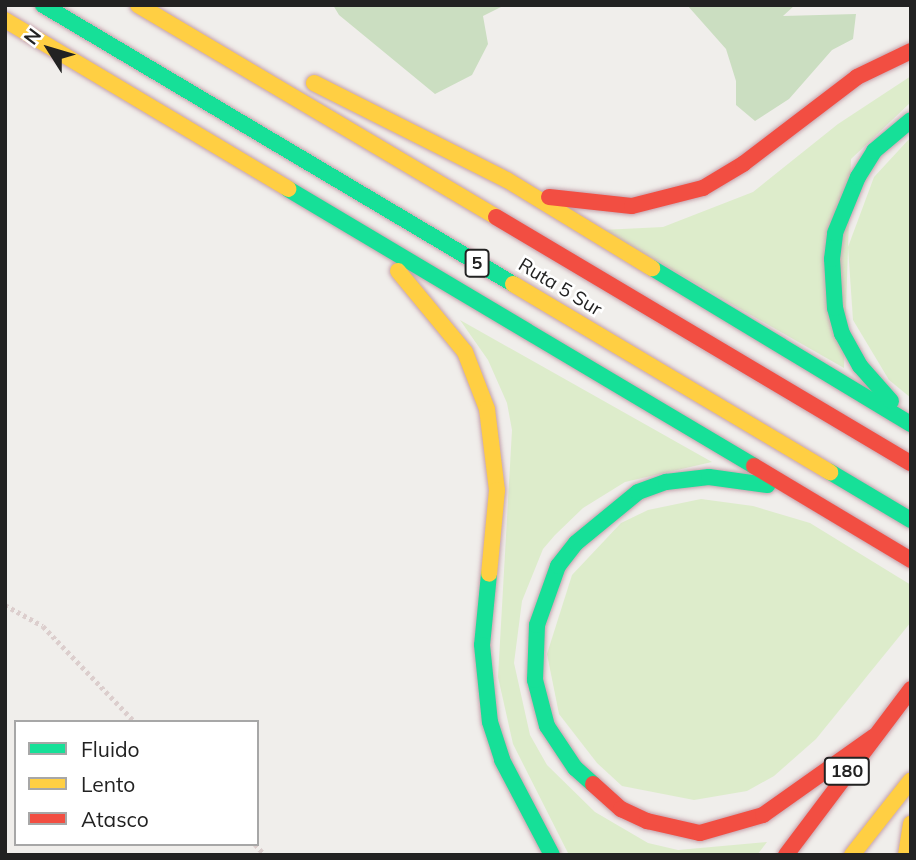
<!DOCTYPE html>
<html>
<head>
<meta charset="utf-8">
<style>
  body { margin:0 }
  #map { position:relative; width:916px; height:860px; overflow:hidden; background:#f0eeeb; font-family:Mulish,sans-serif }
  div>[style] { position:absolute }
  .grass>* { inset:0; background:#ddeccb }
  .forest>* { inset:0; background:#cbdec1 }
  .path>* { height:4.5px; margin-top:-2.25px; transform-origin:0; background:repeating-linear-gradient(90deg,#dccecd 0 3.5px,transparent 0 7px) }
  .roads { filter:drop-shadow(0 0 2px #c5a2ac) drop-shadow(0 0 2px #c5a2ac) }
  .fast>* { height:16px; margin:-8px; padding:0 8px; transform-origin:8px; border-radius:8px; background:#16e098 }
  .slow>* { height:16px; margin:-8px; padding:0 8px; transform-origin:8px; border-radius:8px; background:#ffcf43 }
  .jam>* { height:16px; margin:-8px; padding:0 8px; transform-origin:8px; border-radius:8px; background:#f24e42 }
  span { translate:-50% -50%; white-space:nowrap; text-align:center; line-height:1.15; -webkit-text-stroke:5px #fff; paint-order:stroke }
  .shield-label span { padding:2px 5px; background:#fff; border:2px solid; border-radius:5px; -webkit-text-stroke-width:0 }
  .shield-label { font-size:18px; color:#222; font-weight:700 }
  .street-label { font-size:19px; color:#222 }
  .frame { position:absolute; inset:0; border:7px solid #222; pointer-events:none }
  .legend { position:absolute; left:14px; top:720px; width:245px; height:126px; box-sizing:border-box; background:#fff; border:2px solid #a7a7a7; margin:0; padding:9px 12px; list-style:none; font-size:21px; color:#222 }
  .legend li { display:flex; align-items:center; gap:14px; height:35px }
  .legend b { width:35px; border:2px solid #a7a7a7 }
  .north { position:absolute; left:14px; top:14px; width:70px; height:70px; -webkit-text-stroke:5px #fff; paint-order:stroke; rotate:307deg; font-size:19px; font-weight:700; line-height:28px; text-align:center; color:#222 }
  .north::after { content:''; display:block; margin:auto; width:24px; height:32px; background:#222; clip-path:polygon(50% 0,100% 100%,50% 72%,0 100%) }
</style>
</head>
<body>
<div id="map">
  <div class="grass">
    <div style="clip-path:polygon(911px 76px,911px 102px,851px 159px,844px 368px,602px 230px,663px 227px,753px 192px,838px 124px)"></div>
    <div style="clip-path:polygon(911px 137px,911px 398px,889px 380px,853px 320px,848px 247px,874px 177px)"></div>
    <div style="clip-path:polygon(460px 320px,712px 462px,625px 482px,583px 508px,555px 535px,543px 549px,522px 601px,514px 663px,530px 735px,547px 765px,595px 812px,648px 843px,678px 850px,767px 842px,757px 855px,569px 855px,513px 744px,498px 677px,512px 430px,507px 403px,488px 360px)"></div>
    <div style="clip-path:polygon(701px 499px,753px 506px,810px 523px,911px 585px,911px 622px,816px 739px,774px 776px,747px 791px,694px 800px,622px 786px,597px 763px,559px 714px,547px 654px,572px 575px,621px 523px,648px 510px)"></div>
  </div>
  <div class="forest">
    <div style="clip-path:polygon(333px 5px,505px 5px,483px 16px,488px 44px,472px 75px,435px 94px,339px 15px)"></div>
    <div style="clip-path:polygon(687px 5px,795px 5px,783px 16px,856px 14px,853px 39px,832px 50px,789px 99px,755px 121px,736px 105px,736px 81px,726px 49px)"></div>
  </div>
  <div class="path">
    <div style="left:5px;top:605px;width:43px;rotate:28.9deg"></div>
    <div style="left:43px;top:626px;width:133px;rotate:46.2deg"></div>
    <div style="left:255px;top:844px;width:15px;rotate:48deg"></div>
  </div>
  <div class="roads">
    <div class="fast">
      <div style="left:43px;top:5px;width:547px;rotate:30.69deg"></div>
      <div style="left:288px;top:189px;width:542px;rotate:30.73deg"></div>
      <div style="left:652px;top:268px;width:302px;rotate:31.1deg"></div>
      <div style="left:891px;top:401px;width:47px;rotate:-131.5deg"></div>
      <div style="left:860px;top:366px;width:37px;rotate:-119deg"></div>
      <div style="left:842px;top:334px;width:27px;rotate:-105deg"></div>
      <div style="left:835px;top:308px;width:49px;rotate:-93.5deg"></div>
      <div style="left:832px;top:259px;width:26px;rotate:-83deg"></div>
      <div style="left:835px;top:233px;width:61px;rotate:-67.7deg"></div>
      <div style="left:858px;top:177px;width:31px;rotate:-58deg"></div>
      <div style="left:874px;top:151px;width:48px;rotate:-40deg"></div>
      <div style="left:830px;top:472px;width:94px;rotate:30.7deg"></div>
      <div style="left:489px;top:574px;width:71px;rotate:95.6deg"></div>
      <div style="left:482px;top:645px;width:77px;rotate:84.1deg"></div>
      <div style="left:490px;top:722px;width:40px;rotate:72deg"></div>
      <div style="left:502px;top:760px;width:107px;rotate:62.2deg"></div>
      <div style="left:593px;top:784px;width:24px;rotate:-138deg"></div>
      <div style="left:575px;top:768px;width:50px;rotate:-123.7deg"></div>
      <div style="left:547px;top:726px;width:48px;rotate:-104.6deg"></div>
      <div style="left:535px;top:680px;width:55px;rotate:-87.9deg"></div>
      <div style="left:537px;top:625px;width:63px;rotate:-70.4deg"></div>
      <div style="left:558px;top:566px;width:29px;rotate:-52deg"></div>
      <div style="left:576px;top:543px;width:80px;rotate:-39.4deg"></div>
      <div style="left:638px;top:492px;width:30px;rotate:-20deg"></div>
      <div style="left:666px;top:482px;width:43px;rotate:-6.6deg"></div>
      <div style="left:709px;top:477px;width:59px;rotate:7.9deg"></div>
    </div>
    <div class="slow">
      <div style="left:138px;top:5px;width:416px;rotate:30.6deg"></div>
      <div style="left:5px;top:20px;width:330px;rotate:30.8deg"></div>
      <div style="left:314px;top:83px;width:216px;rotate:26.7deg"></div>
      <div style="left:507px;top:180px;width:170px;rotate:31.3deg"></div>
      <div style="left:398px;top:271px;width:105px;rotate:50.4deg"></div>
      <div style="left:465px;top:352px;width:61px;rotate:68.9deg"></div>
      <div style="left:487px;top:409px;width:82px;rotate:83deg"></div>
      <div style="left:497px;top:490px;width:84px;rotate:95.4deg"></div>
      <div style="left:513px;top:284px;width:369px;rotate:30.7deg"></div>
      <div style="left:852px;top:855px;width:95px;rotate:-51.8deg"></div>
      <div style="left:906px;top:855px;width:32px;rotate:-81deg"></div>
    </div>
    <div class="jam">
      <div style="left:549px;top:197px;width:83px;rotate:6.2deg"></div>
      <div style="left:632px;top:206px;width:73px;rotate:-14.2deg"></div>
      <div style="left:703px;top:188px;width:47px;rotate:-31deg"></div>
      <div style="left:743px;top:164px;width:143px;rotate:-37.3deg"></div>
      <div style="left:857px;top:77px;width:60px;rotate:-25.7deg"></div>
      <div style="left:496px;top:217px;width:482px;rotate:30.7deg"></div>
      <div style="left:754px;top:466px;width:183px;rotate:30.9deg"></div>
      <div style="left:593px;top:784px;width:38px;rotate:42deg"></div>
      <div style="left:621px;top:809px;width:29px;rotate:25deg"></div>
      <div style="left:647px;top:821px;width:54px;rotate:12.8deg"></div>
      <div style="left:700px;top:833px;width:66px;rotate:-15.9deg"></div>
      <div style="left:763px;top:815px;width:135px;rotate:-35.3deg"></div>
      <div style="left:786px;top:855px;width:208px;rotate:-53deg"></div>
    </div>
  </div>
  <div class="shield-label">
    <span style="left:477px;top:263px">5</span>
    <span style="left:847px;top:771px">180</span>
  </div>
  <div class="street-label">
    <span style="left:560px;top:287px;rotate:31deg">Ruta 5 Sur</span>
  </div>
  <div class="frame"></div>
  <ul class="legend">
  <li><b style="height:9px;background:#16e098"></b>Fluido</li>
  <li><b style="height:9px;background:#ffcf43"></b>Lento</li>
  <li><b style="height:9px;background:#f24e42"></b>Atasco</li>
  </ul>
  <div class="north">N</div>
</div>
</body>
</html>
